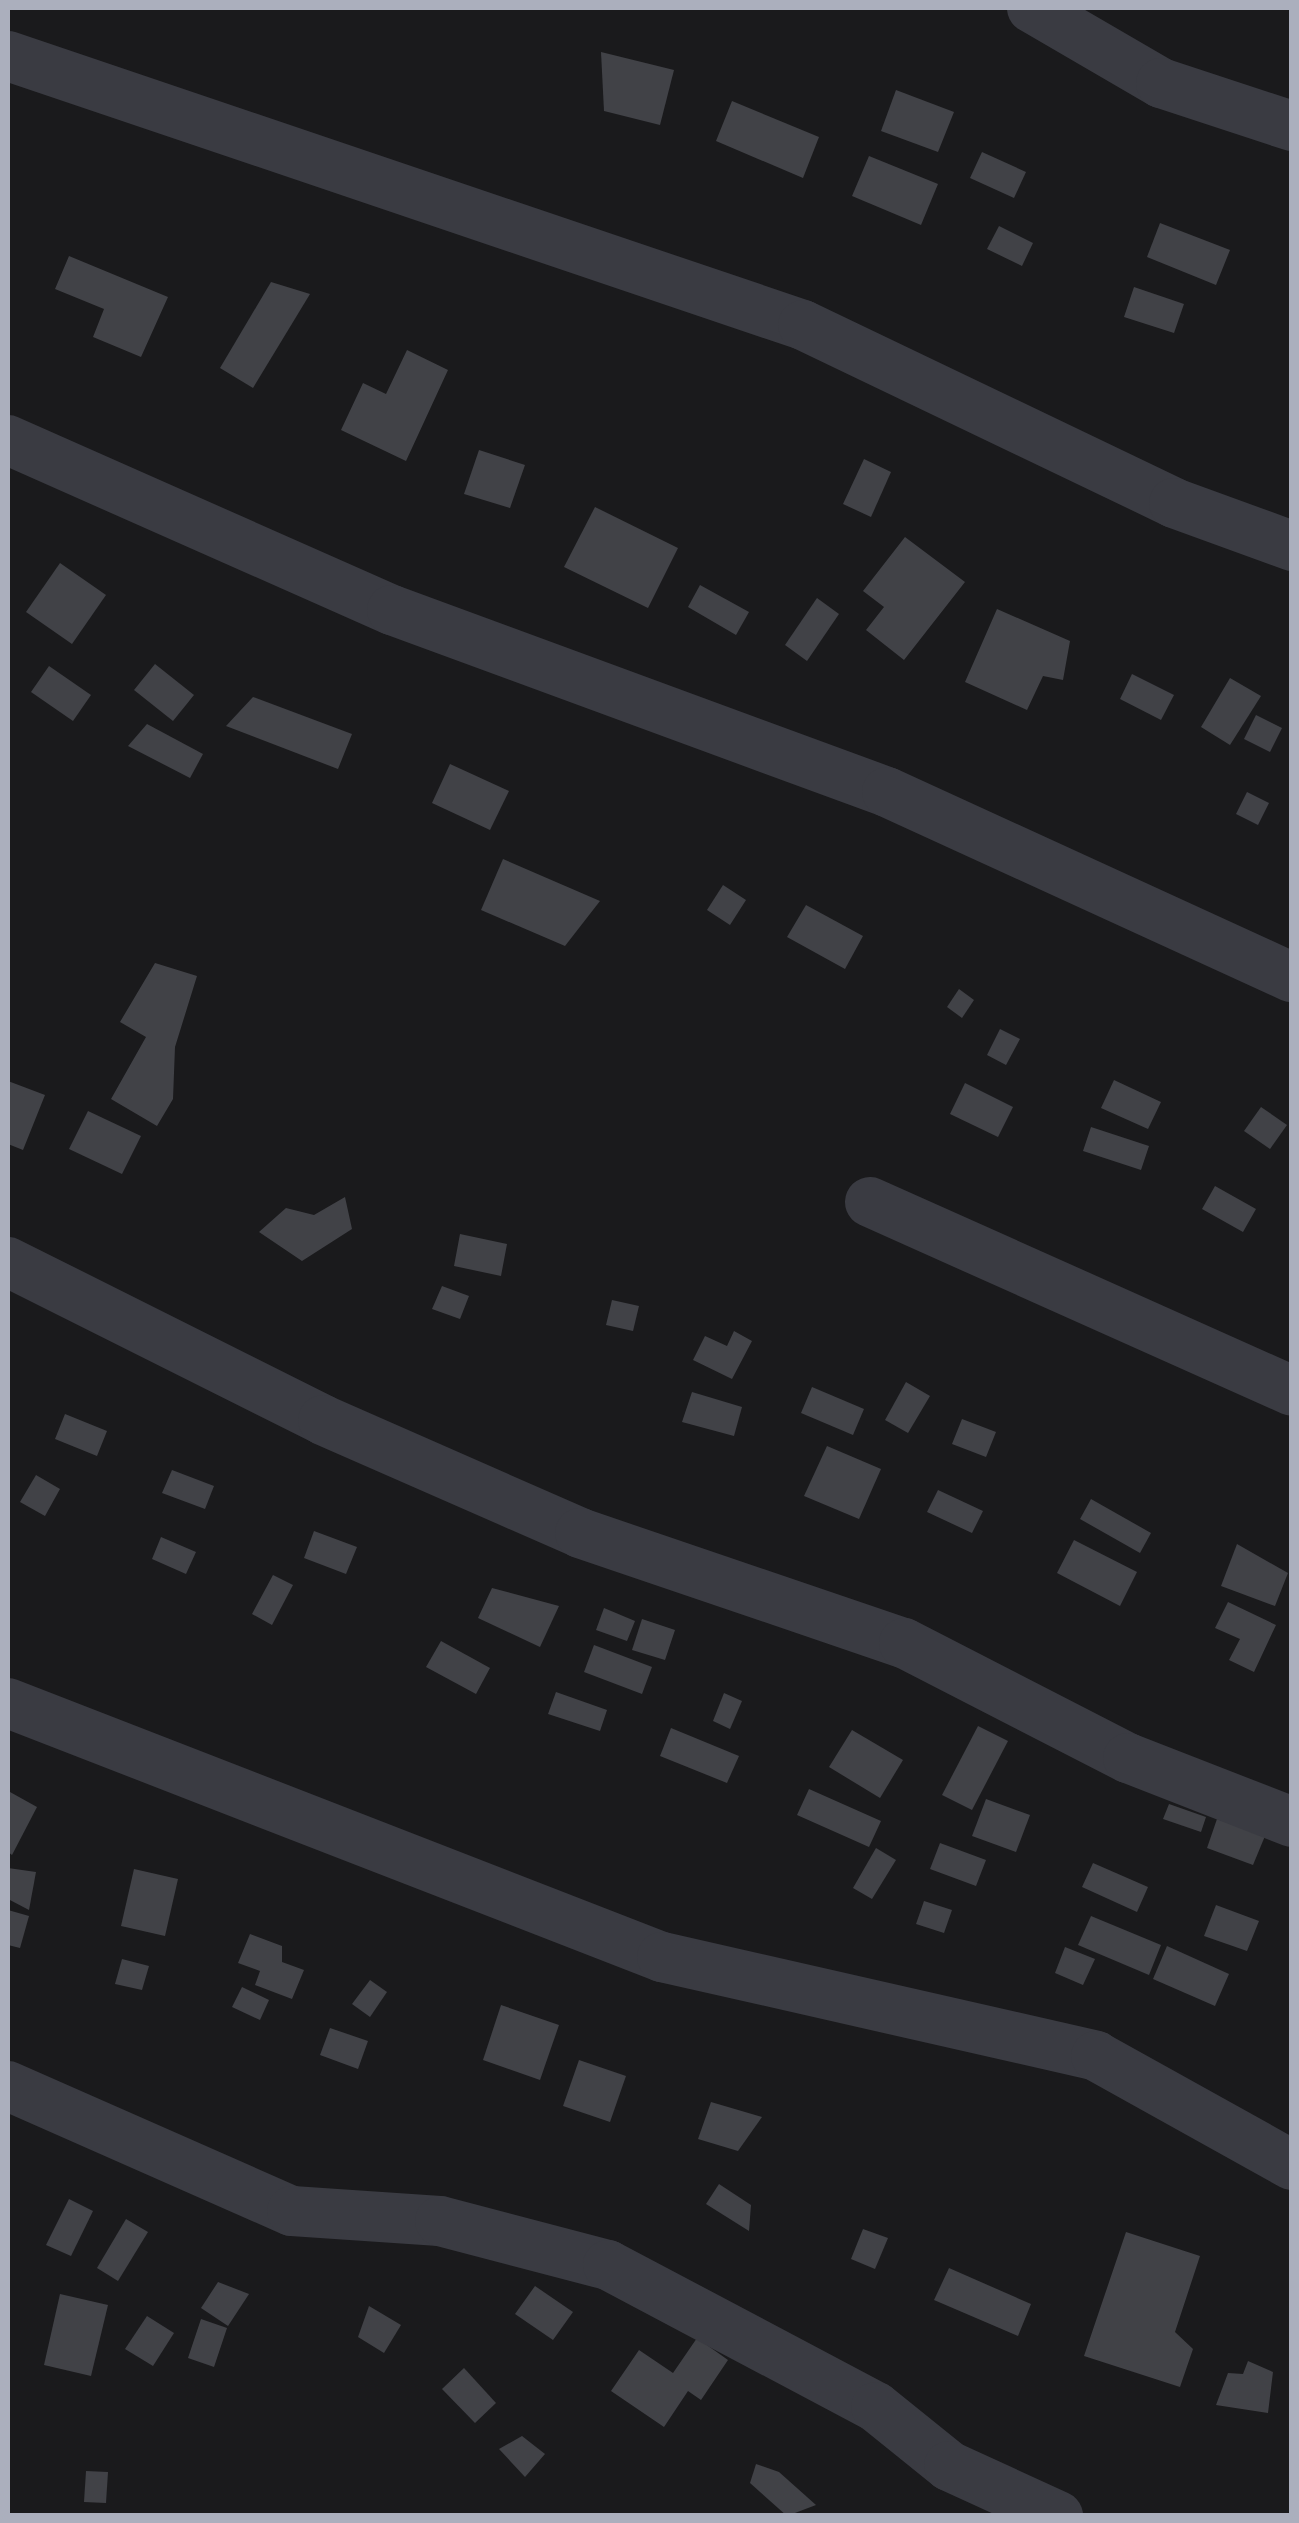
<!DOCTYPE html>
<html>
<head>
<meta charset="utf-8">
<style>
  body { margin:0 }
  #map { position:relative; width:1299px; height:2523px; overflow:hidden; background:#1a1a1c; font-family:"Archivo Narrow",sans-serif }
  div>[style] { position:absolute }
  .building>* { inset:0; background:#414247 }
  .street>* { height:50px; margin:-25px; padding:0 25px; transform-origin:25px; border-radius:25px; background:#3a3b42 }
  span { translate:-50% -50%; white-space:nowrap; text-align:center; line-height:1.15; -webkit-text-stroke:9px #151517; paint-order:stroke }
  .frame { position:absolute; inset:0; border:10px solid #abafbd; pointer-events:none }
</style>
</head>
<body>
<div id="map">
  <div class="building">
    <div style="clip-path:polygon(601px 52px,674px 70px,660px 125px,604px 111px)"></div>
    <div style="clip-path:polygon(896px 90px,954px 112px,938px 152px,881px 131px)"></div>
    <div style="clip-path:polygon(732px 101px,819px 137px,803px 178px,716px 141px)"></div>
    <div style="clip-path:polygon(982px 152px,1026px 172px,1014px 198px,970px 178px)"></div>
    <div style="clip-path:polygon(869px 156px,938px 184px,921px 225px,852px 196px)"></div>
    <div style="clip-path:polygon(1160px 223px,1230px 250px,1216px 285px,1147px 257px)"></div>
    <div style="clip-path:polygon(999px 226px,1033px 243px,1022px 266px,987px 249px)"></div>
    <div style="clip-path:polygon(69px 256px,168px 297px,141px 357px,93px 337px,104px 309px,55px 289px)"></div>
    <div style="clip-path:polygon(271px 282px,310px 294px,253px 388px,220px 368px)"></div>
    <div style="clip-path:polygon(1134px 287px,1184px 304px,1174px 333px,1124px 317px)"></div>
    <div style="clip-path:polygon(407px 350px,448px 370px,406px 461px,341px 430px,363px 383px,386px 394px)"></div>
    <div style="clip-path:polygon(479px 450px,525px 465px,510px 508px,464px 494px)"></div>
    <div style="clip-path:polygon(864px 459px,891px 472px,871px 517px,843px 504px)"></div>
    <div style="clip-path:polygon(595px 507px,678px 548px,648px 608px,564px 567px)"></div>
    <div style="clip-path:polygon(905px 537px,965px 582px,904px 660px,866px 630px,884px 607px,863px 591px)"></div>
    <div style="clip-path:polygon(60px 563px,106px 595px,72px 644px,26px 612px)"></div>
    <div style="clip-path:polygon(700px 585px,749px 612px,736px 635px,688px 607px)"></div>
    <div style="clip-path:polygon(817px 598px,839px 614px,807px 661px,785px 645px)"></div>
    <div style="clip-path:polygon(997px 609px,1070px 641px,1063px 680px,1043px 676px,1027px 710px,965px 682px)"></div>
    <div style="clip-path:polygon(155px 664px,194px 695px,173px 721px,134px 690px)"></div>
    <div style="clip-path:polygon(49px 666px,91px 695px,73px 721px,31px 692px)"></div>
    <div style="clip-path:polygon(1132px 674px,1174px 695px,1161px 720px,1120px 699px)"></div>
    <div style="clip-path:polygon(1230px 678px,1261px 696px,1230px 745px,1201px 727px)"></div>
    <div style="clip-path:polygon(253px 697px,352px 734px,338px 769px,226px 726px)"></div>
    <div style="clip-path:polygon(1256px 715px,1282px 728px,1270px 752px,1244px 739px)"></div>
    <div style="clip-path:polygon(147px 724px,203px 754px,190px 778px,128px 746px)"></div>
    <div style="clip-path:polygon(450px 764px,509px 791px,490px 830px,432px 803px)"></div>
    <div style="clip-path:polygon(1247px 792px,1269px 803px,1258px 825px,1236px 814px)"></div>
    <div style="clip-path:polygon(503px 859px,600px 901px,565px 946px,481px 910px)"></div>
    <div style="clip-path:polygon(723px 885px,746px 900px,730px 925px,707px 910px)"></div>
    <div style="clip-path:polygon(806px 905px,863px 936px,845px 969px,787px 937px)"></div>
    <div style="clip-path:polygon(155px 963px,197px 976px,175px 1047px,173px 1099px,157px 1126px,111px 1099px,146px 1037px,120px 1022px)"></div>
    <div style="clip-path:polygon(959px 989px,974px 1000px,962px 1018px,947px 1007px)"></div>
    <div style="clip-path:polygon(1000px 1029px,1020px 1039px,1006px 1065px,987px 1055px)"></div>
    <div style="clip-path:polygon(1114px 1080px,1161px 1102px,1148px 1129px,1101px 1108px)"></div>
    <div style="clip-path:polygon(8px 1081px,45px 1095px,23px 1150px,8px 1144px)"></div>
    <div style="clip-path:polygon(965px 1083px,1013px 1107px,998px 1137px,950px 1114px)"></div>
    <div style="clip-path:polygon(1261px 1107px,1287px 1125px,1270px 1149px,1244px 1131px)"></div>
    <div style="clip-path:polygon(88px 1111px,141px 1136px,122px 1174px,69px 1149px)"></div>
    <div style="clip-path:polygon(1091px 1127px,1149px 1146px,1141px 1170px,1083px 1151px)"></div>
    <div style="clip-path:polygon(1215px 1186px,1256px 1209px,1243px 1232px,1202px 1209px)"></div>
    <div style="clip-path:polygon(345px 1197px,352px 1229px,302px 1261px,259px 1232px,286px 1208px,314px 1215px)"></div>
    <div style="clip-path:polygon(460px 1234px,507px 1244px,501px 1276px,454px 1266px)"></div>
    <div style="clip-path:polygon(442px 1286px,469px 1296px,460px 1319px,432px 1309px)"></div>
    <div style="clip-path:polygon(612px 1300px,639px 1306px,633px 1331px,606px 1325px)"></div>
    <div style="clip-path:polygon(734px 1331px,752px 1341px,732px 1379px,693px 1360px,705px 1336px,727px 1346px)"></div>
    <div style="clip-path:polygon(906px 1382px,930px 1396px,908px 1433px,885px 1420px)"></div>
    <div style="clip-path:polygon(812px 1387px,864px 1409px,853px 1435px,801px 1413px)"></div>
    <div style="clip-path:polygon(692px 1392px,742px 1407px,734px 1436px,682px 1422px)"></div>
    <div style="clip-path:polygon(65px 1414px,107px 1431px,97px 1456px,55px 1439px)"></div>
    <div style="clip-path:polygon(962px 1419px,996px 1432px,986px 1457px,952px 1444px)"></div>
    <div style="clip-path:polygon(827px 1446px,881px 1469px,859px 1519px,804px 1496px)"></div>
    <div style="clip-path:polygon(172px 1470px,214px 1486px,205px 1509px,162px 1493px)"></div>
    <div style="clip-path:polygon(36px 1475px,60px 1489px,45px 1516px,20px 1502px)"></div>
    <div style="clip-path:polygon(938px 1490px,983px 1511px,972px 1533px,927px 1512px)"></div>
    <div style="clip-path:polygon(1091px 1499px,1151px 1533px,1140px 1553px,1080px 1519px)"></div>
    <div style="clip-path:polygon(314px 1531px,357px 1547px,346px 1574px,304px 1558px)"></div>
    <div style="clip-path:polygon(161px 1537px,196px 1552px,186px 1574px,152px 1559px)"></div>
    <div style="clip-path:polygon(1074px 1540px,1137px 1572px,1120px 1606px,1057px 1573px)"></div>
    <div style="clip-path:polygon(1237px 1544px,1288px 1573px,1275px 1606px,1221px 1586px)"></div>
    <div style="clip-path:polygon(273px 1575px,293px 1585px,272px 1625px,252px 1614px)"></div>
    <div style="clip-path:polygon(492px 1588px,559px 1606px,540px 1647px,478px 1618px)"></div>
    <div style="clip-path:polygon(1228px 1602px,1276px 1625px,1254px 1672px,1229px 1660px,1240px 1639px,1215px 1628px)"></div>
    <div style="clip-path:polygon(604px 1608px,635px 1621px,627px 1641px,596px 1630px)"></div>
    <div style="clip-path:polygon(642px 1619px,675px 1630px,665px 1660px,632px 1650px)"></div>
    <div style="clip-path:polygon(441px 1641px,490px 1668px,476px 1694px,426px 1667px)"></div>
    <div style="clip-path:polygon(594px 1645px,652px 1667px,642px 1694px,584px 1672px)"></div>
    <div style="clip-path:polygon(556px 1692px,607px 1710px,600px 1731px,548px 1714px)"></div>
    <div style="clip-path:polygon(724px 1693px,742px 1701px,730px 1729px,713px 1721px)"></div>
    <div style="clip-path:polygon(978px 1726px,1008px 1741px,972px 1810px,942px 1795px)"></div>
    <div style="clip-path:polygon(671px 1728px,739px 1756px,727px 1783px,660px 1756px)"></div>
    <div style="clip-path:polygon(852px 1730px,903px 1760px,880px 1798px,829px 1767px)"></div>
    <div style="clip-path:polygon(809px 1789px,881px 1821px,869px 1847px,797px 1815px)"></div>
    <div style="clip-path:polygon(10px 1792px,37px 1807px,12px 1855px,8px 1852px)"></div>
    <div style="clip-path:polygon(986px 1799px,1030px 1815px,1016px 1852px,972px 1836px)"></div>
    <div style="clip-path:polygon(1169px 1804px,1206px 1817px,1201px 1832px,1163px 1819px)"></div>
    <div style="clip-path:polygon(1217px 1819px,1265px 1836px,1253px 1865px,1207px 1848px)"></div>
    <div style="clip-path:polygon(940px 1843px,986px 1860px,976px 1886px,930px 1869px)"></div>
    <div style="clip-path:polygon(876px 1848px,896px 1860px,872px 1899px,853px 1888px)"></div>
    <div style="clip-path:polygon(1093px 1863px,1148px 1887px,1137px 1912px,1082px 1887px)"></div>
    <div style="clip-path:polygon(8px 1868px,36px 1872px,29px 1910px,8px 1899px)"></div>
    <div style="clip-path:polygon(134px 1869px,178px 1879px,165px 1936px,121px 1926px)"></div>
    <div style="clip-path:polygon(924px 1901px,952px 1910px,944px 1933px,916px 1924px)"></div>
    <div style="clip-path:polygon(1216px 1905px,1259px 1921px,1247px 1951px,1204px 1936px)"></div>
    <div style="clip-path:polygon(8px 1910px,29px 1916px,20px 1948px,8px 1945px)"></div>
    <div style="clip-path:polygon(1091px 1916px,1161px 1945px,1149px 1975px,1078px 1945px)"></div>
    <div style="clip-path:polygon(250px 1934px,282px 1946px,282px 1962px,304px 1970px,292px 1999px,255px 1985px,260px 1971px,238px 1963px)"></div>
    <div style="clip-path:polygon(1167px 1946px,1229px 1974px,1215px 2006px,1153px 1979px)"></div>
    <div style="clip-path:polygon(1065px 1947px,1095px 1959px,1083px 1985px,1055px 1973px)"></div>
    <div style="clip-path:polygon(122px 1959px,149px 1966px,142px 1990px,115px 1984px)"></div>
    <div style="clip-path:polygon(370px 1980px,387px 1992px,370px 2017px,352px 2004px)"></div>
    <div style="clip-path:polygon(242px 1987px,269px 2000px,260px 2020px,232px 2007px)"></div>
    <div style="clip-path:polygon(501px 2005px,559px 2025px,540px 2080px,483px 2060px)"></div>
    <div style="clip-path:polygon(330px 2028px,368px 2041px,358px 2069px,320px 2055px)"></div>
    <div style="clip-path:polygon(579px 2060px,626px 2076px,610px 2122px,563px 2106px)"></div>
    <div style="clip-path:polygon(711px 2102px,762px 2117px,738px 2151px,698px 2139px)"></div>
    <div style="clip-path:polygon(719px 2184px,751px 2205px,749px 2231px,706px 2204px)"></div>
    <div style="clip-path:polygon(69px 2199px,93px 2211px,71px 2256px,46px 2245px)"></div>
    <div style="clip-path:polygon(126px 2219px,148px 2232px,118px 2281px,97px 2268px)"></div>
    <div style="clip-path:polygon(863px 2229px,888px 2238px,875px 2269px,851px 2259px)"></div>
    <div style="clip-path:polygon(1126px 2232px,1200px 2256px,1175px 2332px,1193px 2349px,1180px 2387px,1084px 2356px)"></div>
    <div style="clip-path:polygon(949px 2268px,1031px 2304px,1018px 2336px,934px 2300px)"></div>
    <div style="clip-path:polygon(218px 2282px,249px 2294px,228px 2326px,201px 2308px)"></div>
    <div style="clip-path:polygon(535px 2286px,573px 2312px,553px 2340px,515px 2314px)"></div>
    <div style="clip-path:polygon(60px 2294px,108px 2305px,91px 2376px,44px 2365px)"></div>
    <div style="clip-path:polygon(369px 2306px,401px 2325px,384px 2353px,358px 2337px)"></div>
    <div style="clip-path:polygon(147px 2316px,174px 2333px,153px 2366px,125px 2349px)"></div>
    <div style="clip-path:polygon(201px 2319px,227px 2328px,214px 2367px,188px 2358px)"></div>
    <div style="clip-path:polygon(697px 2338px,728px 2360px,701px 2400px,688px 2391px,664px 2427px,611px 2391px,639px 2350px,673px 2373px)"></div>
    <div style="clip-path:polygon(1248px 2361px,1273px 2372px,1268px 2413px,1216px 2405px,1228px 2373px,1243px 2374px)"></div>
    <div style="clip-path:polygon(464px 2368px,496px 2403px,475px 2423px,442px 2389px)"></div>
    <div style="clip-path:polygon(522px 2436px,545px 2454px,525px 2477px,499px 2449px)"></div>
    <div style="clip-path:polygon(756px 2464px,779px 2472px,816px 2505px,787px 2516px,750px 2483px)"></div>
    <div style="clip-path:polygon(86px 2471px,108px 2472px,106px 2503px,84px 2502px)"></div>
  </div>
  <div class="street">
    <div style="left:1032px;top:8px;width:149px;rotate:30.2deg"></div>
    <div style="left:1161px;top:83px;width:138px;rotate:18.2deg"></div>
    <div style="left:8px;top:56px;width:839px;rotate:18.69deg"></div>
    <div style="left:803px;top:325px;width:411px;rotate:25.6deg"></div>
    <div style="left:1174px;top:503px;width:126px;rotate:20deg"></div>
    <div style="left:8px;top:440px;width:420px;rotate:23.9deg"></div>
    <div style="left:392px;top:610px;width:527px;rotate:20.19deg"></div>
    <div style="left:887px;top:792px;width:445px;rotate:24.6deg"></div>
    <div style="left:870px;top:1202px;width:462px;rotate:24.1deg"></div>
    <div style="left:8px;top:1262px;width:352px;rotate:26.6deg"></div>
    <div style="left:323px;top:1420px;width:281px;rotate:23.7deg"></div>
    <div style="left:580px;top:1533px;width:342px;rotate:18.8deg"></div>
    <div style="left:904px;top:1643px;width:252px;rotate:27.2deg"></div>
    <div style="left:1128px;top:1758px;width:176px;rotate:21.3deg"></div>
    <div style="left:8px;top:1703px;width:702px;rotate:21.23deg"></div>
    <div style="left:662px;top:1957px;width:445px;rotate:12.8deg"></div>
    <div style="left:1096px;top:2056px;width:224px;rotate:29.1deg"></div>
    <div style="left:8px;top:2086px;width:310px;rotate:23.8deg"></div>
    <div style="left:292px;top:2211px;width:148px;rotate:3.9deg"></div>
    <div style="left:440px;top:2221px;width:174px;rotate:14.7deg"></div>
    <div style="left:608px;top:2265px;width:303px;rotate:27.9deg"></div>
    <div style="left:876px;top:2407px;width:94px;rotate:38.9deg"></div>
    <div style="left:949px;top:2466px;width:120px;rotate:24.6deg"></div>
  </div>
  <div class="frame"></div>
</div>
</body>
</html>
